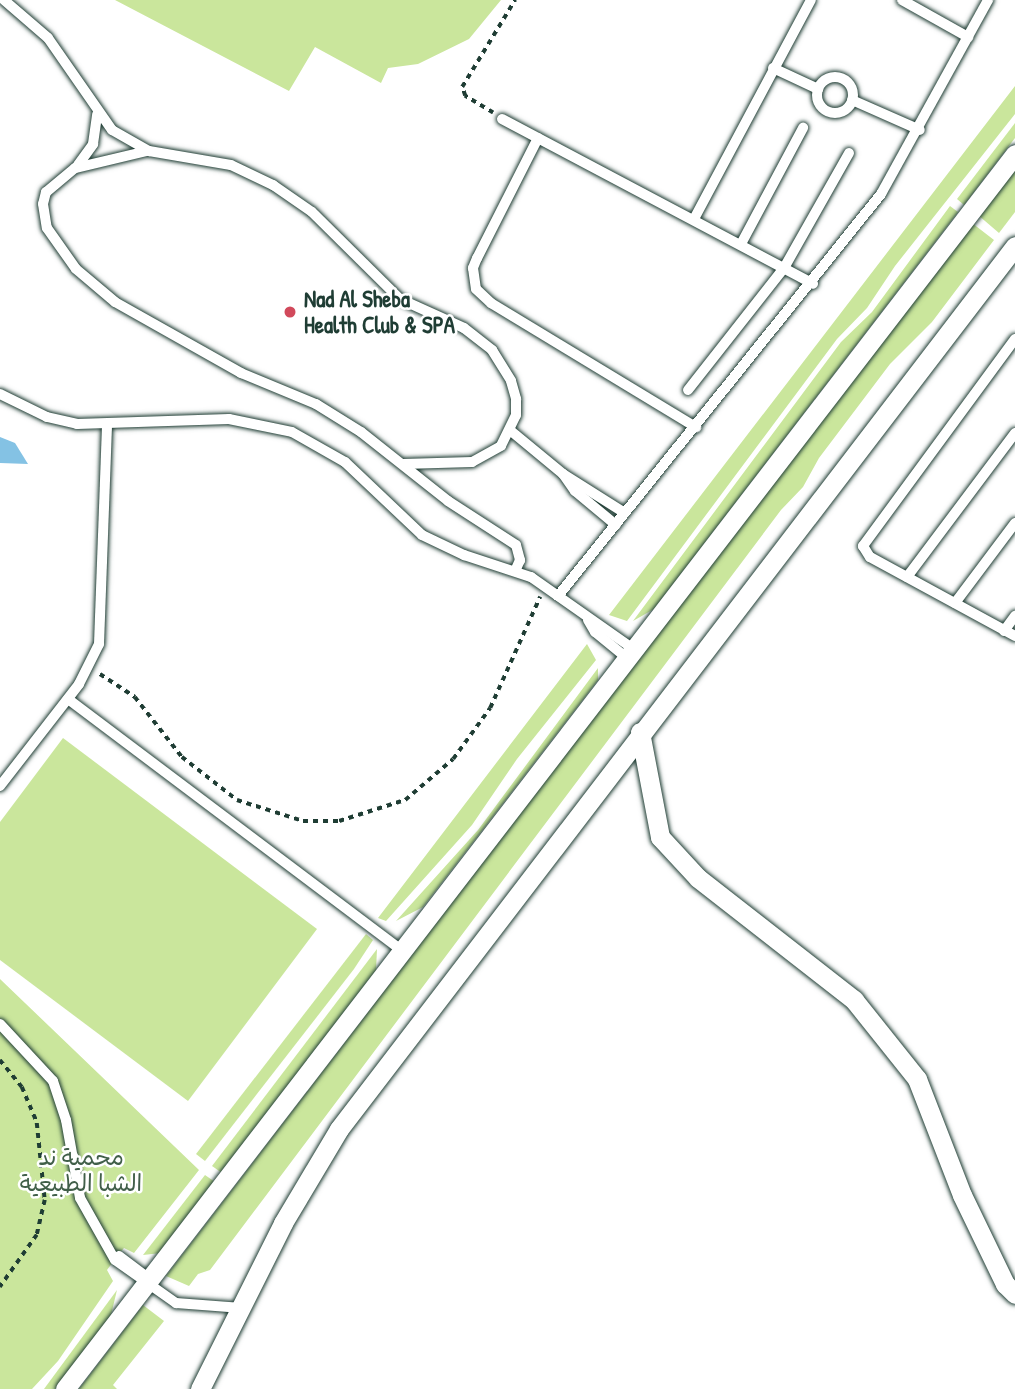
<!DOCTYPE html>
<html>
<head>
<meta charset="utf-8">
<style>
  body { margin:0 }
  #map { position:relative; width:1015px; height:1389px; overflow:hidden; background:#fff; font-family:"Patrick Hand","Playpen Sans Arabic",sans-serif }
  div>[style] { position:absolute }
  .green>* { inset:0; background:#cae69c }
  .water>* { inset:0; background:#84c2e4 }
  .path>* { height:3.5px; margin-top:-1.75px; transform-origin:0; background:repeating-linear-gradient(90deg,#1f3d34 0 5px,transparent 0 10px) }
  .roads { filter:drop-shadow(0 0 2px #1f3d34) drop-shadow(0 0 2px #1f3d34) }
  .service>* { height:10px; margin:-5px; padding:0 5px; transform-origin:5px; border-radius:5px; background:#fff }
  .service>.ring { margin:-5px; padding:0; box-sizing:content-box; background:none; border:10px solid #fff; border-radius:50% }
  .minor>* { height:19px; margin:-9.5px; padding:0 9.5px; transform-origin:9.5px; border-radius:9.5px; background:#fff }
  .dots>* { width:19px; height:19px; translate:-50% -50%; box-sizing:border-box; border:4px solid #fff; border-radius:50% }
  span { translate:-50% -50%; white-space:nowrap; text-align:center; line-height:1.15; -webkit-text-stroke:5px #fff; paint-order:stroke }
  .poi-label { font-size:23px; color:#1f3d34; font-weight:700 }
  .left { translate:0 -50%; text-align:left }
  .park-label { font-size:23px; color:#415f49 }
</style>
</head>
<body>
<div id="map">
  <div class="green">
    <div style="clip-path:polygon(115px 0,501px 0,469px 39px,418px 64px,388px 68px,381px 83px,315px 47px,289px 91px)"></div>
    <div style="clip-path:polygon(1015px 86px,1015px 114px,895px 266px,867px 308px,837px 339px,627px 621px,609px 615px)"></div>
    <div style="clip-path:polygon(1015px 123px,1015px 138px,964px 205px,957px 199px)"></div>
    <div style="clip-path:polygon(1015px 167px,1015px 212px,999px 233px,978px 215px)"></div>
    <div style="clip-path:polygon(950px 206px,958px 212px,654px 609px,633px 621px,841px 342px,872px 312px)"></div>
    <div style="clip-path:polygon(972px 223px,994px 240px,932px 322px,890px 364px,819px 458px,803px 487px,781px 510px,210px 1270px,198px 1274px,189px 1286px,166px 1276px)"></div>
    <div style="clip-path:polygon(587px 644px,596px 660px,517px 759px,472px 825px,386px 921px,378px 918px)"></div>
    <div style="clip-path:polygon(598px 668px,598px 680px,423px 907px,396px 921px,478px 830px)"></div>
    <div style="clip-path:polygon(63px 738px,317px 929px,188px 1101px,0 960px,0 822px)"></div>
    <div style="clip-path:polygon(366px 934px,373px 940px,354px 969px,205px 1161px,196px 1154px)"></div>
    <div style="clip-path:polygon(377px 949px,376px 970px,222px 1173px,212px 1166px)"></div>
    <div style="clip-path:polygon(0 979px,199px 1170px,134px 1253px,124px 1248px,118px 1255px,107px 1270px,113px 1281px,58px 1361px,32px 1389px,0 1389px)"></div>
    <div style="clip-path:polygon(205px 1175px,215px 1182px,161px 1253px,143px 1255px)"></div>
    <div style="clip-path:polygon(117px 1290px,110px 1319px,55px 1389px,44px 1389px)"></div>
    <div style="clip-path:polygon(143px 1305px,164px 1321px,113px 1385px,117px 1389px,79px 1389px)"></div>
  </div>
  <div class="water">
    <div style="clip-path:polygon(0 437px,15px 443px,28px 464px,0 463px)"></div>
  </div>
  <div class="path">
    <div style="left:493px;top:113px;width:33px;rotate:-149deg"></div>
    <div style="left:465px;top:96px;width:9px;rotate:-108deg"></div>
    <div style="left:462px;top:87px;width:102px;rotate:-58.7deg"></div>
    <div style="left:100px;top:674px;width:42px;rotate:33.3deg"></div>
    <div style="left:135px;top:697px;width:76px;rotate:51.9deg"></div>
    <div style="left:182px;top:757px;width:70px;rotate:38deg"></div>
    <div style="left:237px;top:800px;width:69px;rotate:17.7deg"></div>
    <div style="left:303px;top:821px;width:36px"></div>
    <div style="left:339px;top:821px;width:69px;rotate:-17.7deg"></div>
    <div style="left:405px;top:800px;width:63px;rotate:-40.5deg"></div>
    <div style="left:453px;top:759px;width:63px;rotate:-54deg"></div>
    <div style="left:490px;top:708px;width:122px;rotate:-65.8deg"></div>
    <div style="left:0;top:1060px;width:35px;rotate:51deg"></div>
    <div style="left:22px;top:1087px;width:39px;rotate:67deg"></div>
    <div style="left:37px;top:1123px;width:77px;rotate:84.1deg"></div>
    <div style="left:45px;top:1200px;width:36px;rotate:103deg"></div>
    <div style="left:37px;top:1235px;width:64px;rotate:125.4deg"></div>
  </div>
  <div class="roads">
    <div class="service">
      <div style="left:4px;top:0;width:58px;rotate:40.8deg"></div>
      <div style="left:48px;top:38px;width:112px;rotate:55.2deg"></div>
      <div style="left:112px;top:130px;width:43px;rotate:29.6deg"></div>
      <div style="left:149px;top:151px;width:83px;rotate:9.7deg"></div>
      <div style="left:231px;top:165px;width:47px;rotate:25.5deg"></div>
      <div style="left:273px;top:185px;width:47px;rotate:34.7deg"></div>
      <div style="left:312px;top:212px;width:124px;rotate:44.7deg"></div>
      <div style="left:400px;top:299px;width:70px;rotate:24.4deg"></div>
      <div style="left:464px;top:328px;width:36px;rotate:38deg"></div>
      <div style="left:492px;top:350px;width:36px;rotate:58deg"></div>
      <div style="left:511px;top:381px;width:19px;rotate:74deg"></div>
      <div style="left:516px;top:399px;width:16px;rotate:90deg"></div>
      <div style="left:516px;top:415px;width:34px;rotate:116deg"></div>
      <div style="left:501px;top:446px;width:33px;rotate:151deg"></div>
      <div style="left:472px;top:462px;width:69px;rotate:178.3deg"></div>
      <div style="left:902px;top:0;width:76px;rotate:29.3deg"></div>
      <div style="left:773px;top:68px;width:50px;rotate:25deg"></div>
      <div class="ring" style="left:817px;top:77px;width:26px;height:26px"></div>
      <div style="left:852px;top:100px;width:74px;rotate:23.8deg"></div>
      <div style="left:502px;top:119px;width:352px;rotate:27.9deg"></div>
      <div style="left:538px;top:138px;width:135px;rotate:116.9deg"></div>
      <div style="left:477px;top:258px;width:11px;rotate:112deg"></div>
      <div style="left:473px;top:268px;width:21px;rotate:82deg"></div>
      <div style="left:476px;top:289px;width:21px;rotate:43deg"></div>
      <div style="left:491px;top:303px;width:240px;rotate:31.2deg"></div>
      <div style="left:147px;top:151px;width:74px;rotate:166.7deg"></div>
      <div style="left:75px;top:168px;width:38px;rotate:140deg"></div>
      <div style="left:46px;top:192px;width:12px;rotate:104deg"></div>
      <div style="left:43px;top:204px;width:24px;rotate:81deg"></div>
      <div style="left:47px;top:228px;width:50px;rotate:54.7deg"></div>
      <div style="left:76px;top:269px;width:51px;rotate:40.2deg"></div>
      <div style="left:115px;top:302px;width:145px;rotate:29.4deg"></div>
      <div style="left:241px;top:373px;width:81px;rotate:22.5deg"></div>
      <div style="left:316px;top:404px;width:53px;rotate:31.9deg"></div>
      <div style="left:361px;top:432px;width:111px;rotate:38.4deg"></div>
      <div style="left:448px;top:501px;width:81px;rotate:32.9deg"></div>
      <div style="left:516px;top:545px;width:16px;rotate:75deg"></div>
      <div style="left:520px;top:560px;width:10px;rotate:114deg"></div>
      <div style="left:78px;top:165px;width:26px;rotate:-54deg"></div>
      <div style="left:93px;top:144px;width:30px;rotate:-82deg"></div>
      <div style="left:694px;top:219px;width:248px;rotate:-61.9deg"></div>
      <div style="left:741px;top:244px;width:132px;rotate:-61.9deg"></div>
      <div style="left:1015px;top:339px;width:257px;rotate:126.3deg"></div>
      <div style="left:863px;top:546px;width:13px;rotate:58deg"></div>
      <div style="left:870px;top:557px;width:165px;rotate:28.6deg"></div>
      <div style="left:688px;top:390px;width:155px;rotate:-51.8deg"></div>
      <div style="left:784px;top:268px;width:132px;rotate:-60.5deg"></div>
      <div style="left:0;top:394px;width:52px;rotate:26.1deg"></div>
      <div style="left:47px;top:417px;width:31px;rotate:13deg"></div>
      <div style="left:77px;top:424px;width:152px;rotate:-1.9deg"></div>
      <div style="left:229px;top:419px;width:64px;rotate:11.7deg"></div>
      <div style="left:292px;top:432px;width:61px;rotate:29.5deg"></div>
      <div style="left:345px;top:462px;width:106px;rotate:43.5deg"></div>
      <div style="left:422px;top:535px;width:47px;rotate:25.5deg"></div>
      <div style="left:464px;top:555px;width:71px;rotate:18.2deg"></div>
      <div style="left:531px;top:577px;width:127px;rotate:35.1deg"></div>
      <div style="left:511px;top:431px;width:67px;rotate:39.6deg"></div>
      <div style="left:563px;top:474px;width:73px;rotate:32.2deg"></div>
      <div style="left:563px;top:474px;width:21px;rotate:55deg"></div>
      <div style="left:575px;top:491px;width:53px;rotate:39.7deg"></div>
      <div style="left:907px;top:577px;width:180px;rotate:-53.1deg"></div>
      <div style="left:558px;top:596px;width:516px;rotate:-51.22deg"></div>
      <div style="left:881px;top:194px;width:222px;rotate:-61.1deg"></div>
      <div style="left:955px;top:603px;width:100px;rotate:-53.1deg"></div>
      <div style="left:588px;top:620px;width:14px;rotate:60deg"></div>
      <div style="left:595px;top:632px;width:43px;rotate:39.3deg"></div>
      <div style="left:1004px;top:631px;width:19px;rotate:-54deg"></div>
      <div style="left:68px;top:699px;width:416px;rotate:37deg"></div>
      <div style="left:0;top:786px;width:129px;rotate:-52.2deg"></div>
      <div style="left:79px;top:684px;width:45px;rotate:-63.4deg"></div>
      <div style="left:99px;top:644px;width:218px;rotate:-87.9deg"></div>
      <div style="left:0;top:1024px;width:78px;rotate:47.1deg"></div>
      <div style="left:53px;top:1081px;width:41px;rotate:71.6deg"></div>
      <div style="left:66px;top:1120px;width:79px;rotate:79.8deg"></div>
      <div style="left:80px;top:1198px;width:71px;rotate:60.6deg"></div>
      <div style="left:115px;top:1260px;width:75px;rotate:35.2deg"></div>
      <div style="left:176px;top:1303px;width:66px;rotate:4.3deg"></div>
      <div style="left:119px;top:1256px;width:39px;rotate:37deg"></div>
    </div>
    <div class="minor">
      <div style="left:640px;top:732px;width:107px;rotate:79.2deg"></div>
      <div style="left:660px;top:837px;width:56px;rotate:47.2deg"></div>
      <div style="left:698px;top:878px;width:198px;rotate:38deg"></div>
      <div style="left:854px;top:1000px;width:101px;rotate:51.4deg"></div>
      <div style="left:917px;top:1079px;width:124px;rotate:68.8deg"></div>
      <div style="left:962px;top:1195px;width:99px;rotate:64.2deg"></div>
      <div style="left:1005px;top:1284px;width:14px;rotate:45deg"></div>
      <div style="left:65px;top:1389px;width:1558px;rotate:-52.43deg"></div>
      <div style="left:200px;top:1389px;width:186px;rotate:-63.4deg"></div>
      <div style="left:283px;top:1223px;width:109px;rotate:-59.2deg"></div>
      <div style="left:339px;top:1129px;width:1112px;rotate:-52.56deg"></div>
    </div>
  </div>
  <div class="dots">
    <div style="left:290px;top:312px;background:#d1495b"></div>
  </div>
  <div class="poi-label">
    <span class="left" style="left:304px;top:312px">Nad Al Sheba<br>Health Club &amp; SPA</span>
  </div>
  <div class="park-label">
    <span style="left:81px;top:1170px">محمية ند<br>الشبا الطبيعية</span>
  </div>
</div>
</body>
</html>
